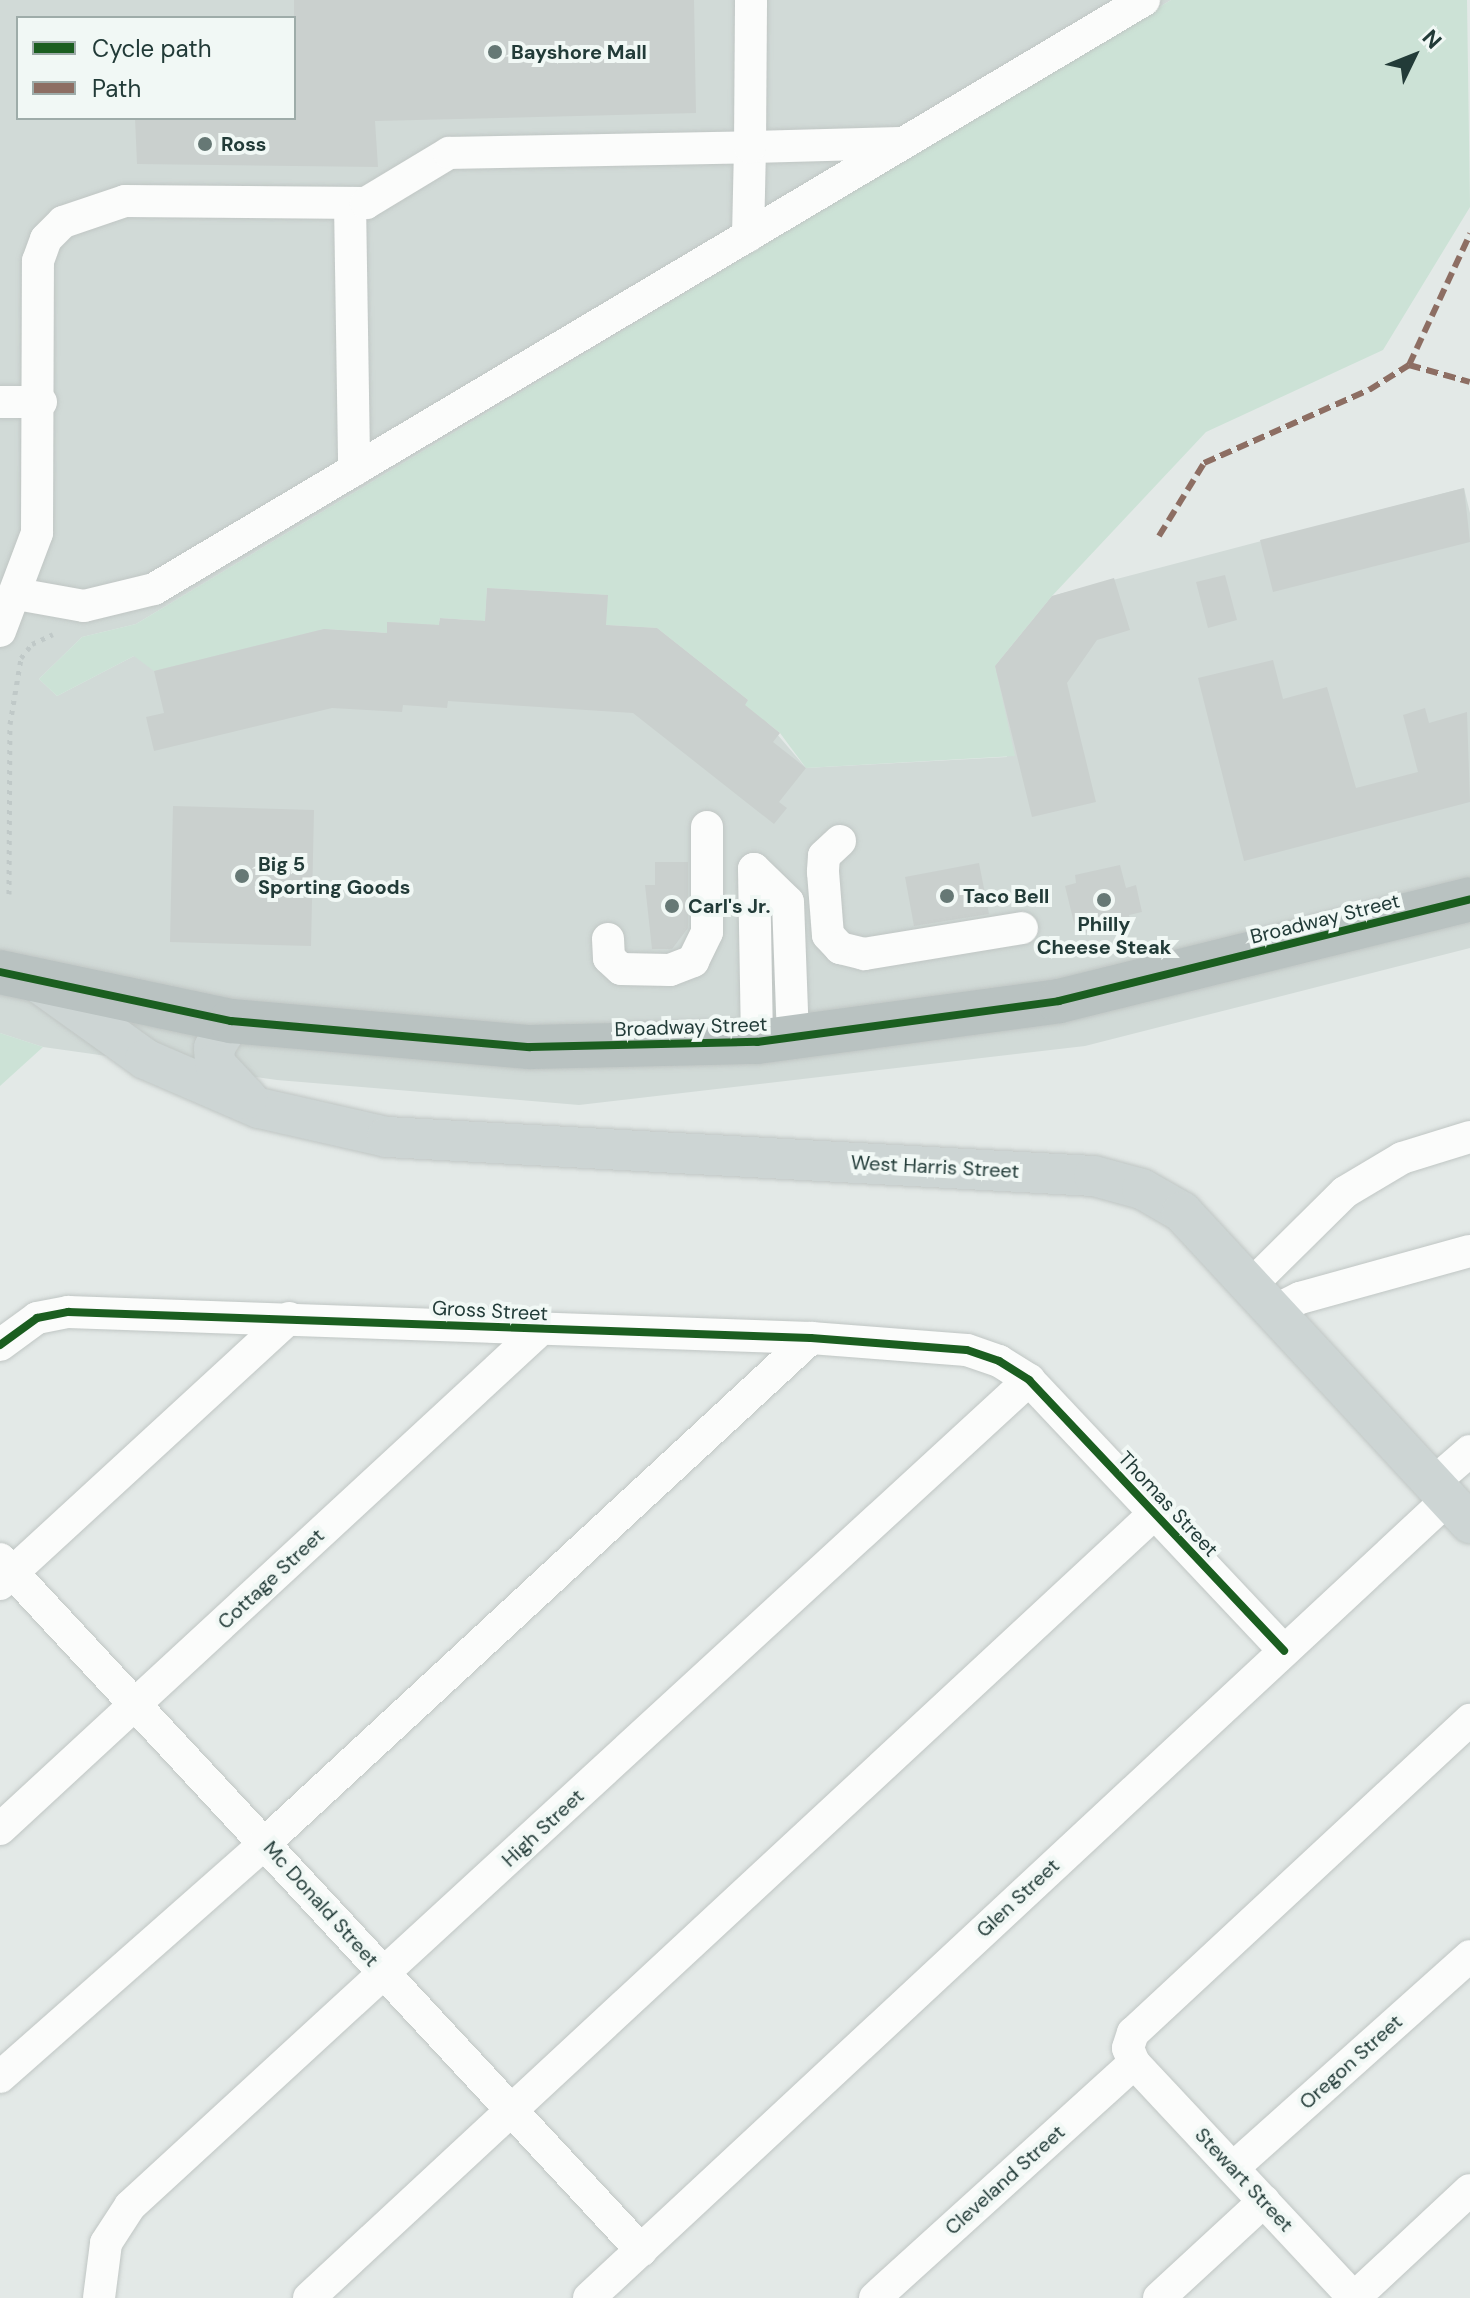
<!DOCTYPE html>
<html>
<head>
<meta charset="utf-8">
<style>
  body { margin:0 }
  #map { position:relative; width:1470px; height:2298px; overflow:hidden; background:#e3e9e7; font-family:"DM Sans",sans-serif }
  div>[style] { position:absolute }
  .built>* { inset:0; background:#d1dad7 }
  .green>* { inset:0; background:#cce2d6 }
  .building>* { inset:0; background:#cad0ce }
  .path>* { height:5px; margin-top:-2.5px; transform-origin:0; background:repeating-linear-gradient(90deg,#c0c9c8 0 4px,transparent 0 10px) }
  .roads { filter:drop-shadow(0 0 2px #c0c6c4) drop-shadow(0 0 2px #c0c6c4) }
  .minor>* { height:32px; margin:-16px; padding:0 16px; transform-origin:16px; border-radius:16px; background:#fbfcfb }
  .major>* { height:40px; margin:-20px; padding:0 20px; transform-origin:20px; border-radius:20px; background:#cdd5d4 }
  .highway>* { height:44px; margin:-22px; padding:0 22px; transform-origin:22px; border-radius:22px; background:#b9c2c1 }
  .quiet>* { height:6px; margin-top:-3px; transform-origin:0; background:repeating-linear-gradient(90deg,#8d6e63 0 12px,transparent 0 18px) }
  .cycleway>* { height:8px; margin:-4px; padding:0 4px; transform-origin:4px; border-radius:4px; background:#1b5e20 }
  .dots>* { width:22px; height:22px; translate:-50% -50%; box-sizing:border-box; border:4px solid #f1f8f5; border-radius:50% }
  span { translate:-50% -50%; white-space:nowrap; text-align:center; line-height:1.15; -webkit-text-stroke:8px #f1f8f5; paint-order:stroke }
  .poi-label { font-size:20px; color:#223b38; font-weight:700 }
  .left { translate:0 -50%; text-align:left }
  .street-label { font-size:20px; color:#223b38 }
  .legend { position:absolute; left:16px; top:16px; width:280px; height:104px; box-sizing:border-box; background:#f1f8f5; border:2px solid #9eaca9; margin:0; padding:10px 14px; list-style:none; font-size:24px; color:#223b38 }
  .legend li { display:flex; align-items:center; gap:16px; height:40px }
  .legend b { width:40px; border:2px solid #9eaca9 }
  .north { position:absolute; left:1374px; top:16px; width:80px; height:80px; -webkit-text-stroke:6px #f1f8f5; paint-order:stroke; rotate:47deg; font-size:22px; font-weight:700; line-height:32px; text-align:center; color:#223b38 }
  .north::after { content:''; display:block; margin:auto; width:28px; height:36px; background:#223b38; clip-path:polygon(50% 0,100% 100%,50% 72%,0 100%) }
</style>
</head>
<body>
<div id="map">
  <div class="built">
    <div style="clip-path:polygon(evenodd,0 0,1171px 0,136px 624px,82px 637px,39px 679px,57px 696px,134px 656px,324px 629px,386px 633px,387px 622px,485px 620px,487px 588px,608px 595px,606px 625px,657px 628px,748px 700px,806px 768px,1007px 757px,995px 666px,1052px 596px,1464px 488px,1470px 513px,1470px 948px,1085px 1046px,579px 1105px,277px 1080px,43px 1047px,0 1033px,0 0,18px 18px,294px 18px,294px 118px,18px 118px,18px 18px)"></div>
  </div>
  <div class="green">
    <div style="clip-path:polygon(1171px 0,1467px 0,1470px 207px,1383px 350px,1206px 432px,1052px 596px,995px 666px,1015px 756px,806px 768px,780px 733px,745px 705px,748px 700px,657px 628px,606px 625px,607px 595px,487px 588px,485px 621px,440px 618px,439px 625px,388px 622px,387px 633px,324px 629px,154px 671px,134px 656px,57px 696px,39px 679px,82px 637px,136px 624px)"></div>
    <div style="clip-path:polygon(0 1033px,43px 1047px,0 1086px)"></div>
  </div>
  <div class="building">
    <div style="clip-path:polygon(294px 0,694px 0,696px 113px,375px 121px,378px 167px,137px 164px,135px 118px,294px 118px)"></div>
    <div style="clip-path:polygon(1464px 488px,1470px 542px,1273px 592px,1260px 540px)"></div>
    <div style="clip-path:polygon(1225px 575px,1237px 620px,1208px 628px,1196px 582px)"></div>
    <div style="clip-path:polygon(1114px 578px,1130px 630px,1097px 640px,1067px 683px,1096px 802px,1032px 817px,995px 666px,1052px 596px)"></div>
    <div style="clip-path:polygon(487px 588px,608px 595px,606px 625px,657px 628px,748px 700px,745px 705px,780px 733px,773px 742px,806px 768px,779px 802px,787px 808px,774px 824px,633px 713px,448px 701px,447px 708px,403px 705px,402px 712px,332px 708px,154px 751px,146px 717px,164px 713px,154px 671px,324px 629px,387px 633px,387px 622px,439px 625px,440px 618px,485px 621px)"></div>
    <div style="clip-path:polygon(1273px 660px,1283px 699px,1327px 687px,1356px 788px,1418px 772px,1403px 715px,1425px 708px,1429px 723px,1467px 712px,1470px 802px,1244px 861px,1198px 678px)"></div>
    <div style="clip-path:polygon(173px 806px,314px 810px,311px 946px,170px 942px)"></div>
    <div style="clip-path:polygon(655px 862px,688px 862px,688px 928px,672px 949px,652px 949px,645px 885px,655px 885px)"></div>
    <div style="clip-path:polygon(979px 863px,989px 914px,914px 926px,905px 877px)"></div>
    <div style="clip-path:polygon(1120px 865px,1126px 888px,1136px 885px,1142px 912px,1129px 915px,1131px 922px,1077px 935px,1065px 886px,1076px 883px,1075px 875px)"></div>
  </div>
  <div class="path">
    <div style="left:9px;top:894px;width:170px;rotate:-89.7deg"></div>
    <div style="left:10px;top:724px;width:67px;rotate:-80.5deg"></div>
    <div style="left:21px;top:658px;width:18px;rotate:-52deg"></div>
    <div style="left:32px;top:644px;width:23px;rotate:-25deg"></div>
  </div>
  <div class="roads">
    <div class="minor">
      <div style="left:350px;top:203px;width:267px;rotate:89.1deg"></div>
      <div style="left:748px;top:236px;width:89px;rotate:-88.7deg"></div>
      <div style="left:750px;top:147px;width:152px;rotate:-1.5deg"></div>
      <div style="left:0;top:402px;width:41px"></div>
      <div style="left:17px;top:594px;width:68px;rotate:10.2deg"></div>
      <div style="left:84px;top:606px;width:72px;rotate:-13.7deg"></div>
      <div style="left:154px;top:589px;width:1152px;rotate:-30.75deg"></div>
      <div style="left:0;top:631px;width:105px;rotate:-69.3deg"></div>
      <div style="left:37px;top:533px;width:272px;rotate:-89.8deg"></div>
      <div style="left:38px;top:261px;width:23px;rotate:-70deg"></div>
      <div style="left:46px;top:239px;width:24px;rotate:-45deg"></div>
      <div style="left:63px;top:222px;width:65px;rotate:-18.7deg"></div>
      <div style="left:125px;top:201px;width:241px;rotate:0.5deg"></div>
      <div style="left:366px;top:203px;width:97px;rotate:-31.1deg"></div>
      <div style="left:449px;top:153px;width:301px;rotate:-1.1deg"></div>
      <div style="left:750px;top:147px;width:147px;rotate:-89.6deg"></div>
      <div style="left:840px;top:841px;width:22px;rotate:137deg"></div>
      <div style="left:824px;top:856px;width:16px;rotate:94deg"></div>
      <div style="left:823px;top:872px;width:63px;rotate:85.5deg"></div>
      <div style="left:828px;top:935px;width:18px;rotate:47deg"></div>
      <div style="left:840px;top:948px;width:25px;rotate:14deg"></div>
      <div style="left:864px;top:954px;width:160px;rotate:-9.3deg"></div>
      <div style="left:754px;top:869px;width:47px;rotate:44.1deg"></div>
      <div style="left:788px;top:902px;width:137px;rotate:87.9deg"></div>
      <div style="left:754px;top:869px;width:173px;rotate:89deg"></div>
      <div style="left:608px;top:939px;width:19px;rotate:87deg"></div>
      <div style="left:609px;top:958px;width:16px;rotate:43deg"></div>
      <div style="left:621px;top:969px;width:49px;rotate:1.2deg"></div>
      <div style="left:670px;top:970px;width:25px;rotate:-21deg"></div>
      <div style="left:693px;top:961px;width:32px;rotate:-64deg"></div>
      <div style="left:707px;top:932px;width:105px;rotate:-90deg"></div>
      <div style="left:1251px;top:1285px;width:132px;rotate:-44.7deg"></div>
      <div style="left:1345px;top:1192px;width:66px;rotate:-30.8deg"></div>
      <div style="left:1402px;top:1158px;width:71px;rotate:-17.2deg"></div>
      <div style="left:1276px;top:1310px;width:27px;rotate:-27deg"></div>
      <div style="left:1300px;top:1298px;width:176px;rotate:-15.5deg"></div>
      <div style="left:0;top:1345px;width:46px;rotate:-36.1deg"></div>
      <div style="left:37px;top:1318px;width:32px;rotate:-11deg"></div>
      <div style="left:68px;top:1312px;width:743px;rotate:2deg"></div>
      <div style="left:811px;top:1338px;width:156px;rotate:4.4deg"></div>
      <div style="left:967px;top:1350px;width:34px;rotate:19deg"></div>
      <div style="left:999px;top:1361px;width:36px;rotate:32deg"></div>
      <div style="left:1029px;top:1380px;width:372px;rotate:46.7deg"></div>
      <div style="left:1433px;top:1483px;width:49px;rotate:-40.9deg"></div>
      <div style="left:0;top:1559px;width:943px;rotate:47.15deg"></div>
      <div style="left:0;top:1584px;width:393px;rotate:-42.6deg"></div>
      <div style="left:0;top:1829px;width:737px;rotate:-42.74deg"></div>
      <div style="left:0;top:2077px;width:354px;rotate:-41.4deg"></div>
      <div style="left:265px;top:1843px;width:744px;rotate:-42.77deg"></div>
      <div style="left:1233px;top:2168px;width:318px;rotate:-41.8deg"></div>
      <div style="left:99px;top:2298px;width:55px;rotate:-82.7deg"></div>
      <div style="left:106px;top:2243px;width:44px;rotate:-57deg"></div>
      <div style="left:130px;top:2206px;width:1221px;rotate:-42.58deg"></div>
      <div style="left:309px;top:2298px;width:1154px;rotate:-42.86deg"></div>
      <div style="left:589px;top:2298px;width:1173px;rotate:-42.93deg"></div>
      <div style="left:875px;top:2298px;width:350px;rotate:-42.2deg"></div>
      <div style="left:1159px;top:2298px;width:143px;rotate:-42.7deg"></div>
      <div style="left:1354px;top:2298px;width:322px;rotate:-133.1deg"></div>
      <div style="left:1134px;top:2063px;width:16px;rotate:-112deg"></div>
      <div style="left:1128px;top:2048px;width:16px;rotate:-72deg"></div>
      <div style="left:1133px;top:2033px;width:460px;rotate:-42.9deg"></div>
      <div style="left:1354px;top:2298px;width:158px;rotate:-43deg"></div>
    </div>
    <div class="major">
      <div style="left:39px;top:983px;width:130px;rotate:35.6deg"></div>
      <div style="left:145px;top:1059px;width:124px;rotate:23.3deg"></div>
      <div style="left:259px;top:1108px;width:131px;rotate:12.8deg"></div>
      <div style="left:387px;top:1137px;width:708px;rotate:3.16deg"></div>
      <div style="left:1094px;top:1176px;width:50px;rotate:15.2deg"></div>
      <div style="left:1142px;top:1189px;width:46px;rotate:29.9deg"></div>
      <div style="left:1182px;top:1212px;width:424px;rotate:47.2deg"></div>
      <div style="left:231px;top:1021px;width:32px;rotate:122deg"></div>
      <div style="left:214px;top:1048px;width:16px;rotate:86deg"></div>
      <div style="left:215px;top:1064px;width:47px;rotate:46.7deg"></div>
    </div>
    <div class="highway">
      <div style="left:0;top:972px;width:236px;rotate:12deg"></div>
      <div style="left:231px;top:1021px;width:300px;rotate:5deg"></div>
      <div style="left:530px;top:1047px;width:227px;rotate:-1.3deg"></div>
      <div style="left:757px;top:1042px;width:305px;rotate:-7.7deg"></div>
      <div style="left:1059px;top:1001px;width:423px;rotate:-13.9deg"></div>
    </div>
  </div>
  <div class="quiet">
    <div style="left:1409px;top:365px;width:63px;rotate:15.6deg"></div>
    <div style="left:1159px;top:536px;width:86px;rotate:-58.3deg"></div>
    <div style="left:1204px;top:463px;width:180px;rotate:-23.9deg"></div>
    <div style="left:1369px;top:390px;width:47px;rotate:-32deg"></div>
    <div style="left:1409px;top:365px;width:145px;rotate:-65deg"></div>
  </div>
  <div class="cycleway">
    <div style="left:0;top:972px;width:236px;rotate:12deg"></div>
    <div style="left:231px;top:1021px;width:300px;rotate:5deg"></div>
    <div style="left:530px;top:1047px;width:227px;rotate:-1.3deg"></div>
    <div style="left:757px;top:1042px;width:305px;rotate:-7.7deg"></div>
    <div style="left:1059px;top:1001px;width:423px;rotate:-13.9deg"></div>
    <div style="left:0;top:1345px;width:46px;rotate:-36.1deg"></div>
    <div style="left:37px;top:1318px;width:32px;rotate:-11deg"></div>
    <div style="left:68px;top:1312px;width:743px;rotate:2deg"></div>
    <div style="left:811px;top:1338px;width:156px;rotate:4.4deg"></div>
    <div style="left:967px;top:1350px;width:34px;rotate:19deg"></div>
    <div style="left:999px;top:1361px;width:36px;rotate:32deg"></div>
    <div style="left:1029px;top:1380px;width:372px;rotate:46.7deg"></div>
  </div>
  <div class="dots">
    <div style="left:495px;top:52px;background:#667875"></div>
    <div style="left:205px;top:144px;background:#667875"></div>
    <div style="left:242px;top:876px;background:#667875"></div>
    <div style="left:947px;top:896px;background:#667875"></div>
    <div style="left:1104px;top:900px;background:#667875"></div>
    <div style="left:672px;top:906px;background:#667875"></div>
  </div>
  <div class="poi-label">
    <span class="left" style="left:511px;top:52px">Bayshore Mall</span>
    <span class="left" style="left:221px;top:144px">Ross</span>
    <span class="left" style="left:258px;top:876px">Big 5<br>Sporting Goods</span>
    <span class="left" style="left:963px;top:896px">Taco Bell</span>
    <span class="left" style="left:688px;top:906px">Carl's Jr.</span>
    <span style="left:1104px;top:936px">Philly<br>Cheese Steak</span>
  </div>
  <div class="street-label">
    <span style="left:1325px;top:919px;rotate:-14deg">Broadway Street</span>
    <span style="left:691px;top:1027px;rotate:-2deg">Broadway Street</span>
    <span style="left:935px;top:1167px;rotate:3deg">West Harris Street</span>
    <span style="left:490px;top:1311px;rotate:3deg">Gross Street</span>
    <span style="left:1168px;top:1504px;rotate:47deg">Thomas Street</span>
    <span style="left:271px;top:1579px;rotate:-43deg">Cottage Street</span>
    <span style="left:543px;top:1828px;rotate:-43deg">High Street</span>
    <span style="left:1018px;top:1898px;rotate:-43deg">Glen Street</span>
    <span style="left:321px;top:1904px;rotate:48deg">Mc Donald Street</span>
    <span style="left:1351px;top:2062px;rotate:-42deg">Oregon Street</span>
    <span style="left:1005px;top:2180px;rotate:-42deg">Cleveland Street</span>
    <span style="left:1244px;top:2180px;rotate:47deg">Stewart Street</span>
  </div>
  <ul class="legend">
  <li><b style="height:10px;background:#1b5e20"></b>Cycle path</li>
  <li><b style="height:10px;background:#8d6e63"></b>Path</li>
  </ul>
  <div class="north">N</div>
</div>
</body>
</html>
